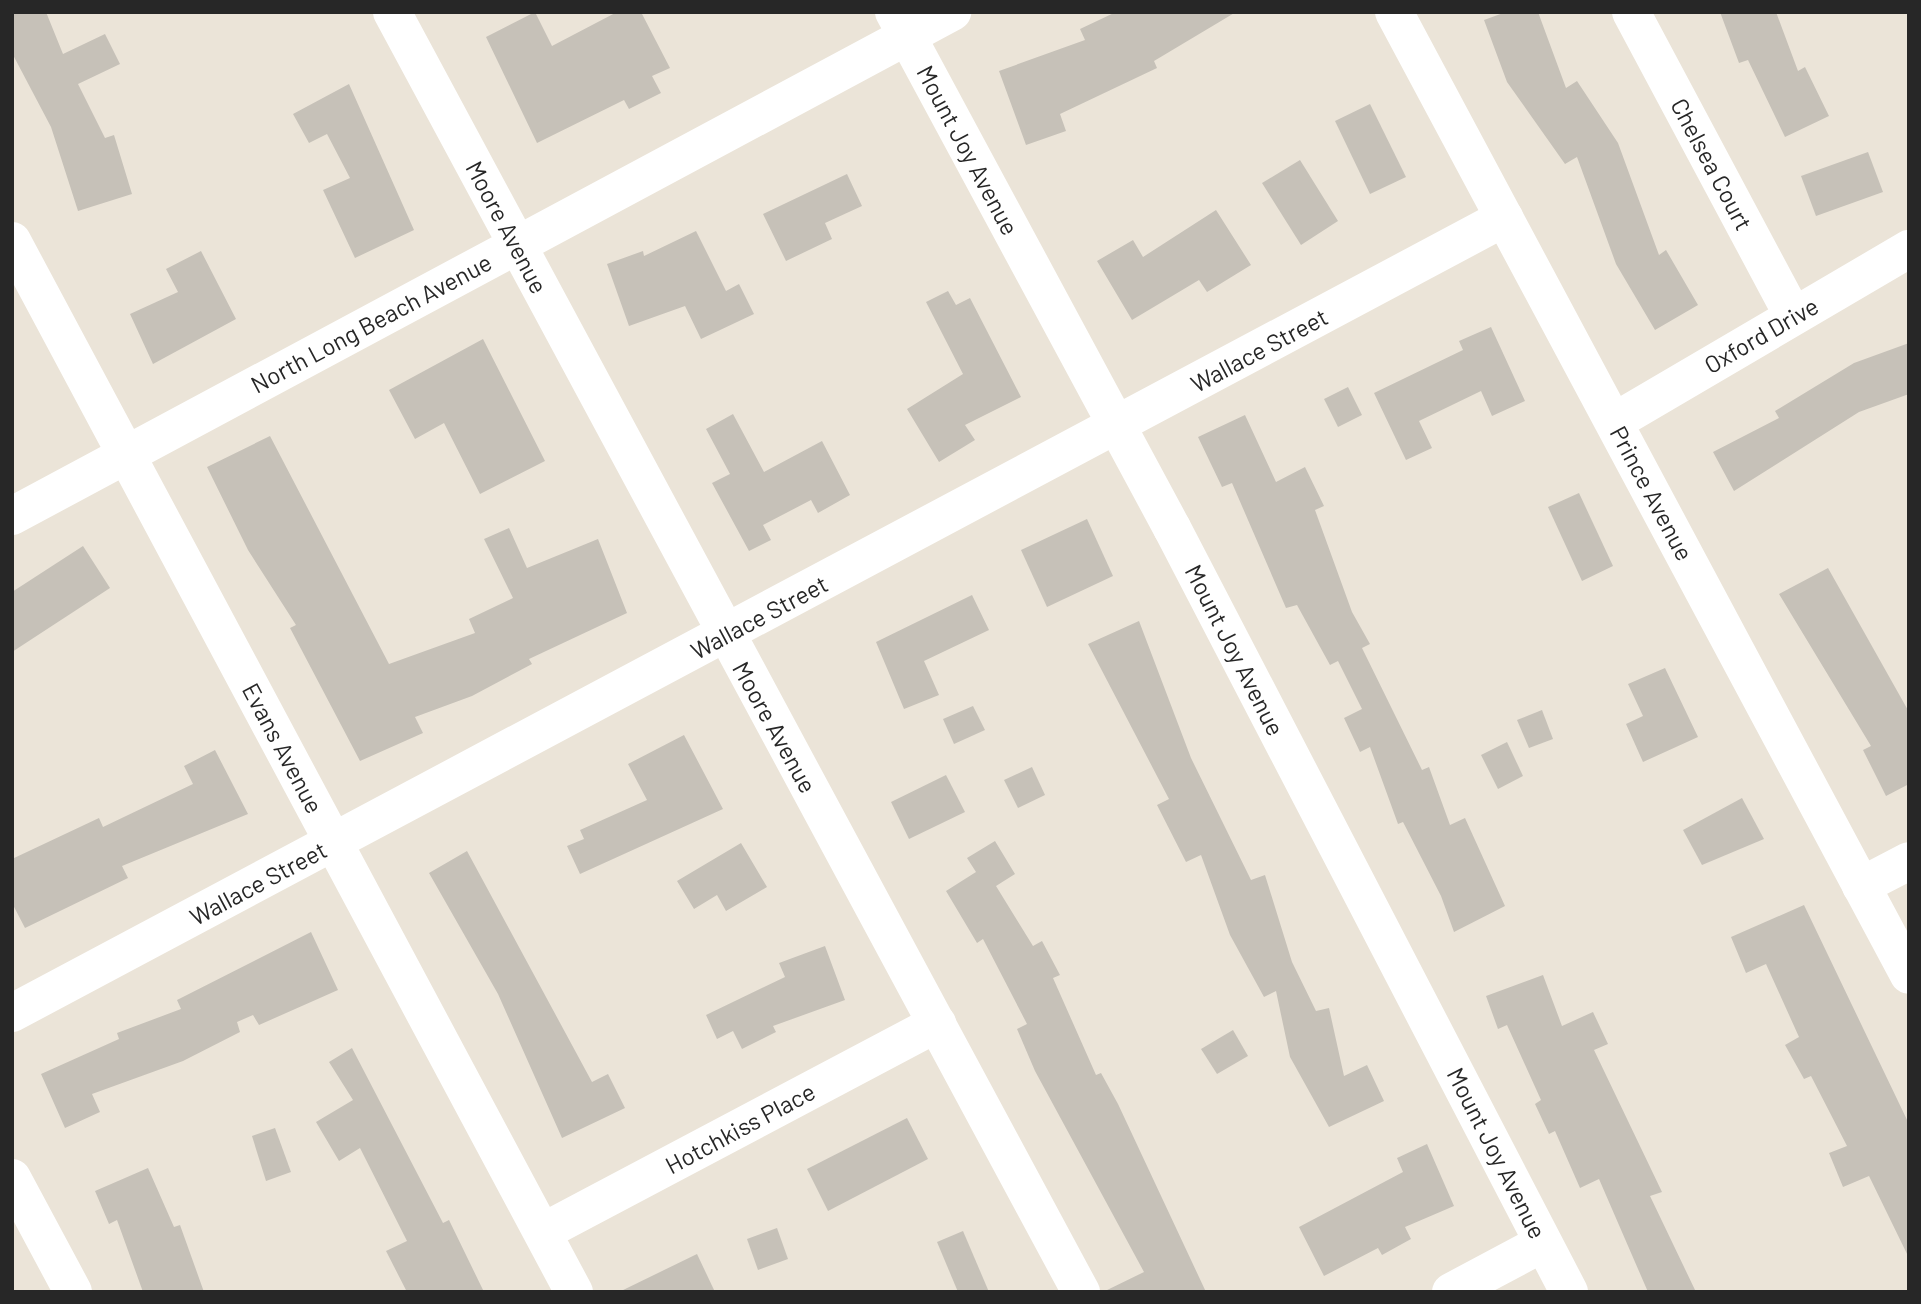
<!DOCTYPE html>
<html>
<head>
<meta charset="utf-8">
<style>
  body { margin:0 }
  #map { position:relative; width:1921px; height:1304px; overflow:hidden; background:#ebe4d8; font-family:Barlow,sans-serif }
  div>[style] { position:absolute }
  .building>* { inset:0; background:#c6c1b8 }
  .minor>* { height:38px; margin:-19px; padding:0 19px; transform-origin:19px; border-radius:19px; background:#fff }
  span { translate:-50% -50%; white-space:nowrap; text-align:center; line-height:1.15; -webkit-text-stroke:7px #fff; paint-order:stroke }
  .street-label { font-size:24px; color:#272727 }
  .frame { position:absolute; inset:0; border:14px solid #272727; pointer-events:none }
</style>
</head>
<body>
<div id="map">
  <div class="building">
    <div style="clip-path:polygon(12px 12px,46px 12px,63px 54px,105px 34px,120px 64px,78px 84px,105px 138px,114px 135px,132px 194px,78px 211px,51px 127px,12px 53px)"></div>
    <div style="clip-path:polygon(535px 12px,552px 46px,617px 12px,641px 12px,670px 68px,652px 76px,661px 93px,629px 109px,624px 100px,537px 143px,486px 37px)"></div>
    <div style="clip-path:polygon(1116px 12px,1236px 12px,1154px 61px,1157px 68px,1060px 114px,1066px 131px,1026px 145px,999px 71px,1085px 40px,1080px 29px)"></div>
    <div style="clip-path:polygon(1506px 12px,1538px 12px,1566px 88px,1577px 81px,1618px 143px,1659px 255px,1666px 250px,1698px 305px,1655px 330px,1616px 264px,1577px 157px,1565px 164px,1507px 82px,1484px 20px)"></div>
    <div style="clip-path:polygon(1720px 12px,1776px 12px,1798px 71px,1805px 67px,1829px 116px,1785px 137px,1748px 60px,1739px 63px)"></div>
    <div style="clip-path:polygon(349px 84px,414px 230px,355px 258px,323px 190px,350px 178px,327px 134px,309px 143px,293px 114px)"></div>
    <div style="clip-path:polygon(1370px 104px,1406px 177px,1370px 194px,1335px 121px)"></div>
    <div style="clip-path:polygon(1868px 152px,1883px 192px,1816px 216px,1801px 176px)"></div>
    <div style="clip-path:polygon(1300px 160px,1338px 221px,1301px 245px,1262px 183px)"></div>
    <div style="clip-path:polygon(847px 174px,862px 206px,825px 223px,832px 239px,786px 261px,763px 214px)"></div>
    <div style="clip-path:polygon(1216px 210px,1251px 265px,1207px 292px,1199px 280px,1132px 320px,1097px 261px,1133px 240px,1143px 257px)"></div>
    <div style="clip-path:polygon(696px 231px,726px 291px,739px 284px,754px 314px,701px 339px,685px 306px,629px 326px,607px 264px,643px 251px,644px 256px)"></div>
    <div style="clip-path:polygon(201px 251px,236px 319px,153px 364px,130px 314px,178px 292px,166px 269px)"></div>
    <div style="clip-path:polygon(948px 291px,956px 305px,970px 298px,1021px 397px,965px 425px,975px 440px,939px 462px,907px 409px,963px 374px,926px 302px)"></div>
    <div style="clip-path:polygon(1491px 327px,1525px 401px,1492px 416px,1481px 391px,1419px 421px,1432px 448px,1406px 460px,1374px 393px,1463px 350px,1459px 341px)"></div>
    <div style="clip-path:polygon(483px 339px,545px 461px,480px 494px,444px 423px,415px 439px,389px 390px)"></div>
    <div style="clip-path:polygon(1909px 343px,1909px 394px,1859px 412px,1734px 491px,1713px 452px,1779px 418px,1775px 411px,1854px 363px)"></div>
    <div style="clip-path:polygon(1348px 387px,1362px 415px,1338px 427px,1324px 399px)"></div>
    <div style="clip-path:polygon(733px 414px,764px 472px,822px 441px,850px 495px,818px 513px,811px 500px,763px 525px,771px 540px,749px 551px,712px 483px,730px 474px,706px 429px)"></div>
    <div style="clip-path:polygon(1245px 415px,1276px 482px,1305px 467px,1324px 506px,1315px 510px,1352px 612px,1370px 644px,1362px 648px,1422px 770px,1429px 767px,1450px 825px,1465px 818px,1505px 906px,1454px 932px,1441px 896px,1403px 822px,1398px 824px,1370px 747px,1360px 752px,1344px 718px,1362px 709px,1338px 661px,1330px 665px,1297px 605px,1286px 608px,1232px 483px,1222px 487px,1198px 437px)"></div>
    <div style="clip-path:polygon(270px 436px,389px 664px,475px 633px,469px 619px,513px 598px,484px 539px,509px 528px,527px 568px,598px 539px,627px 613px,529px 659px,532px 664px,472px 696px,415px 717px,423px 733px,360px 761px,290px 628px,296px 625px,248px 550px,207px 467px)"></div>
    <div style="clip-path:polygon(1579px 493px,1613px 566px,1582px 581px,1548px 507px)"></div>
    <div style="clip-path:polygon(1087px 519px,1113px 576px,1047px 607px,1021px 550px)"></div>
    <div style="clip-path:polygon(83px 546px,110px 588px,12px 652px,12px 592px)"></div>
    <div style="clip-path:polygon(1828px 568px,1909px 712px,1909px 784px,1886px 796px,1863px 750px,1871px 746px,1779px 594px)"></div>
    <div style="clip-path:polygon(972px 595px,989px 630px,924px 661px,939px 695px,904px 709px,876px 642px)"></div>
    <div style="clip-path:polygon(1139px 621px,1191px 758px,1251px 880px,1265px 875px,1292px 962px,1316px 1011px,1329px 1008px,1344px 1076px,1367px 1065px,1384px 1101px,1329px 1127px,1290px 1057px,1276px 991px,1264px 997px,1230px 935px,1201px 855px,1186px 862px,1157px 805px,1169px 799px,1088px 644px)"></div>
    <div style="clip-path:polygon(1665px 668px,1698px 737px,1643px 762px,1626px 724px,1643px 716px,1628px 684px)"></div>
    <div style="clip-path:polygon(973px 706px,985px 730px,954px 744px,943px 719px)"></div>
    <div style="clip-path:polygon(1542px 710px,1553px 739px,1529px 748px,1517px 720px)"></div>
    <div style="clip-path:polygon(684px 735px,723px 809px,580px 874px,567px 846px,584px 839px,580px 830px,647px 800px,628px 764px)"></div>
    <div style="clip-path:polygon(1507px 742px,1523px 776px,1498px 789px,1481px 755px)"></div>
    <div style="clip-path:polygon(215px 750px,248px 814px,122px 866px,128px 878px,25px 928px,12px 903px,12px 859px,99px 818px,103px 827px,193px 784px,184px 766px)"></div>
    <div style="clip-path:polygon(1032px 767px,1045px 795px,1018px 808px,1004px 780px)"></div>
    <div style="clip-path:polygon(946px 775px,965px 812px,909px 839px,891px 802px)"></div>
    <div style="clip-path:polygon(1742px 798px,1764px 839px,1702px 865px,1683px 830px)"></div>
    <div style="clip-path:polygon(995px 841px,1015px 874px,996px 886px,1033px 946px,1042px 941px,1060px 975px,1053px 978px,1096px 1075px,1101px 1073px,1118px 1104px,1206px 1292px,1103px 1292px,1144px 1272px,1035px 1071px,1017px 1029px,1027px 1024px,983px 939px,977px 943px,946px 891px,976px 872px,967px 858px)"></div>
    <div style="clip-path:polygon(741px 843px,767px 887px,726px 911px,717px 895px,694px 909px,677px 881px)"></div>
    <div style="clip-path:polygon(467px 851px,592px 1082px,608px 1074px,625px 1108px,562px 1138px,498px 994px,429px 873px)"></div>
    <div style="clip-path:polygon(1804px 905px,1909px 1124px,1909px 1258px,1869px 1176px,1843px 1187px,1829px 1153px,1847px 1146px,1811px 1076px,1804px 1079px,1785px 1045px,1799px 1037px,1766px 964px,1746px 973px,1731px 937px)"></div>
    <div style="clip-path:polygon(311px 932px,338px 990px,259px 1025px,253px 1015px,237px 1022px,240px 1032px,183px 1061px,92px 1094px,100px 1112px,65px 1128px,41px 1074px,119px 1039px,117px 1033px,181px 1009px,177px 1000px)"></div>
    <div style="clip-path:polygon(825px 946px,845px 1000px,773px 1026px,776px 1032px,742px 1049px,733px 1031px,717px 1039px,706px 1015px,785px 977px,779px 963px)"></div>
    <div style="clip-path:polygon(1543px 975px,1562px 1026px,1593px 1012px,1608px 1044px,1594px 1050px,1662px 1192px,1650px 1196px,1696px 1292px,1648px 1292px,1599px 1179px,1580px 1188px,1555px 1131px,1549px 1134px,1535px 1104px,1541px 1100px,1507px 1025px,1498px 1029px,1486px 996px)"></div>
    <div style="clip-path:polygon(1233px 1030px,1248px 1056px,1217px 1074px,1201px 1049px)"></div>
    <div style="clip-path:polygon(352px 1048px,443px 1223px,449px 1220px,484px 1292px,407px 1292px,386px 1251px,407px 1241px,360px 1148px,339px 1161px,316px 1122px,353px 1100px,329px 1062px)"></div>
    <div style="clip-path:polygon(907px 1118px,928px 1159px,828px 1211px,807px 1169px)"></div>
    <div style="clip-path:polygon(275px 1128px,291px 1172px,266px 1181px,252px 1136px)"></div>
    <div style="clip-path:polygon(1427px 1144px,1454px 1206px,1405px 1227px,1411px 1239px,1382px 1255px,1378px 1248px,1324px 1276px,1299px 1227px,1403px 1172px,1397px 1158px)"></div>
    <div style="clip-path:polygon(148px 1168px,174px 1227px,180px 1225px,204px 1292px,143px 1292px,117px 1220px,109px 1224px,95px 1191px)"></div>
    <div style="clip-path:polygon(777px 1228px,788px 1259px,758px 1270px,747px 1239px)"></div>
    <div style="clip-path:polygon(963px 1231px,989px 1292px,958px 1292px,937px 1242px)"></div>
    <div style="clip-path:polygon(697px 1254px,715px 1292px,619px 1292px)"></div>
  </div>
  <div class="minor">
    <div style="left:392px;top:12px;width:1454px;rotate:61.71deg"></div>
    <div style="left:894px;top:12px;width:586px;rotate:61.69deg"></div>
    <div style="left:1172px;top:528px;width:861px;rotate:62.54deg"></div>
    <div style="left:1394px;top:12px;width:1092px;rotate:61.86deg"></div>
    <div style="left:1631px;top:12px;width:344px;rotate:61.9deg"></div>
    <div style="left:12px;top:241px;width:1192px;rotate:61.87deg"></div>
    <div style="left:1614px;top:422px;width:342px;rotate:-30.4deg"></div>
    <div style="left:12px;top:516px;width:1067px;rotate:-28.2deg"></div>
    <div style="left:1861px;top:886px;width:54px;rotate:-27.5deg"></div>
    <div style="left:12px;top:1013px;width:1691px;rotate:-28.05deg"></div>
    <div style="left:12px;top:1178px;width:129px;rotate:61.8deg"></div>
    <div style="left:543px;top:1232px;width:446px;rotate:-27.9deg"></div>
    <div style="left:1451px;top:1292px;width:104px;rotate:-28deg"></div>
  </div>
  <div class="street-label">
    <span style="left:968px;top:150px;rotate:62deg">Mount Joy Avenue</span>
    <span style="left:1712px;top:164px;rotate:62deg">Chelsea Court</span>
    <span style="left:507px;top:227px;rotate:62deg">Moore Avenue</span>
    <span style="left:371px;top:323px;rotate:-28deg">North Long Beach Avenue</span>
    <span style="left:1761px;top:335px;rotate:-30deg">Oxford Drive</span>
    <span style="left:1259px;top:350px;rotate:-28deg">Wallace Street</span>
    <span style="left:1652px;top:493px;rotate:62deg">Prince Avenue</span>
    <span style="left:759px;top:617px;rotate:-28deg">Wallace Street</span>
    <span style="left:1235px;top:650px;rotate:63deg">Mount Joy Avenue</span>
    <span style="left:775px;top:727px;rotate:61deg">Moore Avenue</span>
    <span style="left:283px;top:748px;rotate:62deg">Evans Avenue</span>
    <span style="left:258px;top:883px;rotate:-28deg">Wallace Street</span>
    <span style="left:740px;top:1128px;rotate:-28deg">Hotchkiss Place</span>
    <span style="left:1497px;top:1153px;rotate:63deg">Mount Joy Avenue</span>
  </div>
  <div class="frame"></div>
</div>
</body>
</html>
